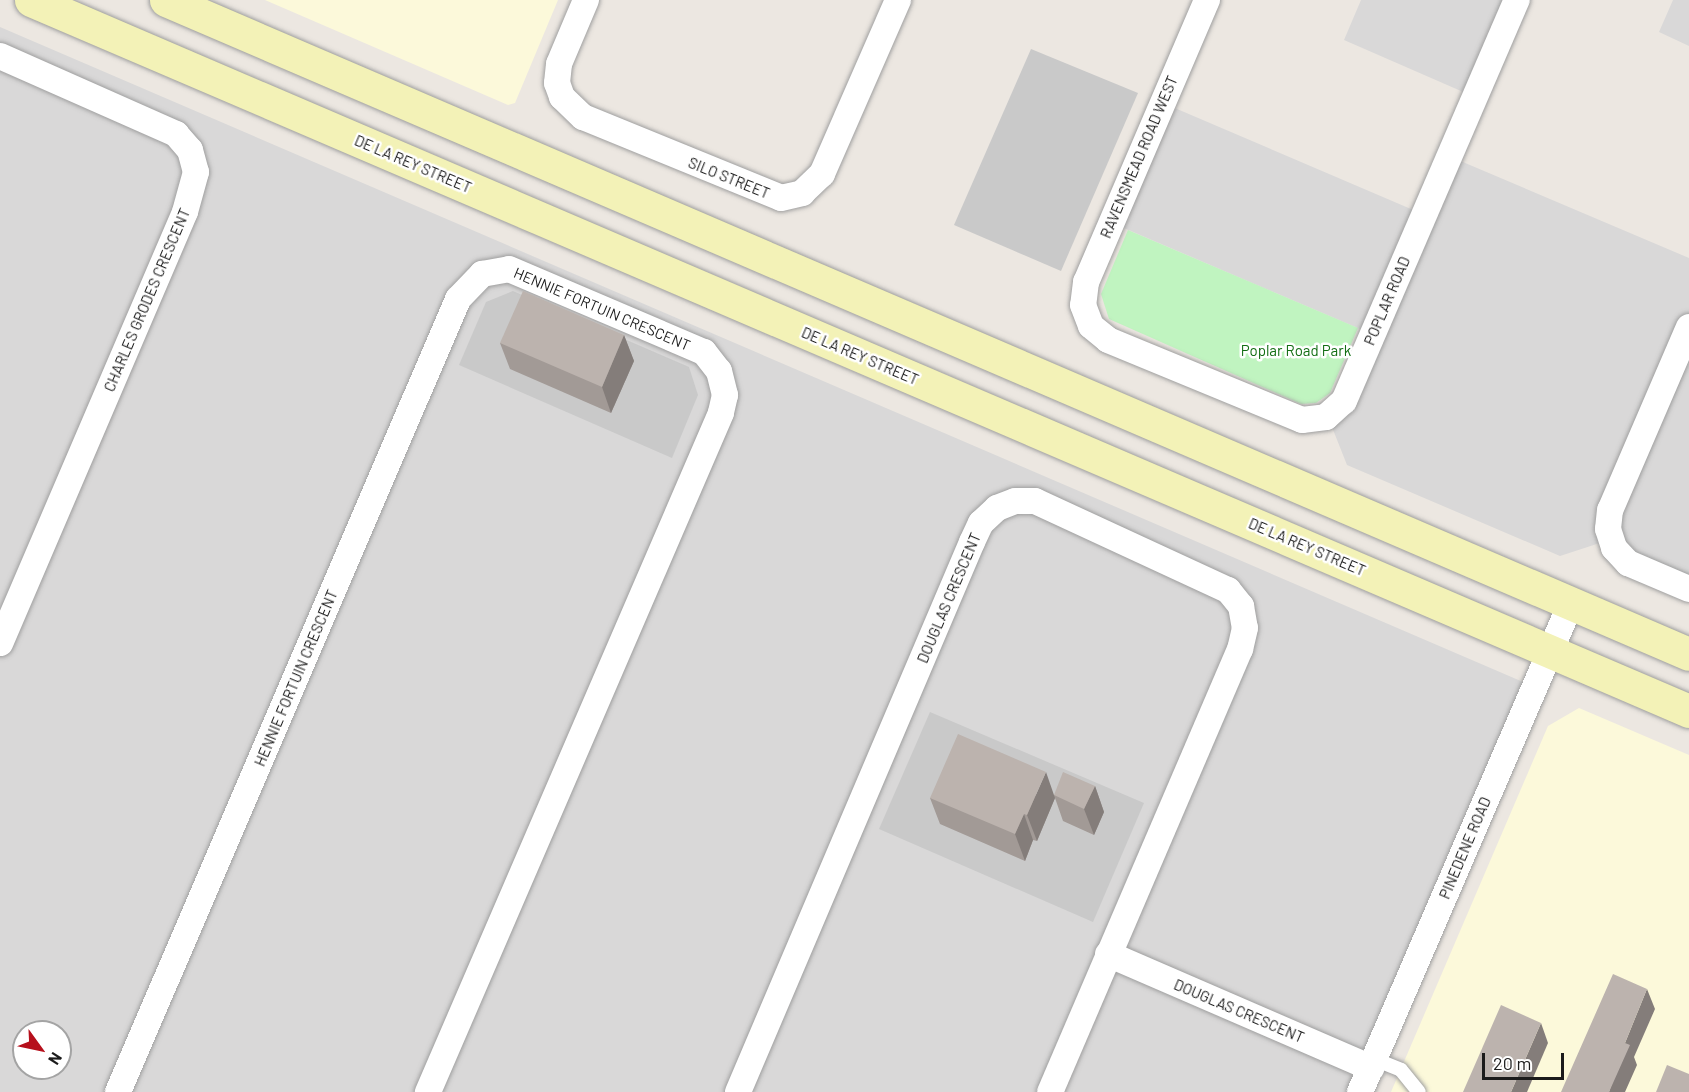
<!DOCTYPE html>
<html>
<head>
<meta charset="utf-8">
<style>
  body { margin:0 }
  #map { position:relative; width:1689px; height:1092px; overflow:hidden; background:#ece7e1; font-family:Barlow,sans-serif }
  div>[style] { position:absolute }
  .residential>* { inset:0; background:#d9d8d8 }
  .education>* { inset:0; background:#fcf9da }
  .religious>* { inset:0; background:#c9c9c9 }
  .park>* { inset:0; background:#c0f4c0 }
  .roads { filter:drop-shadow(0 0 2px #9f9f9f) drop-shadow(0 0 2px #9f9f9f) }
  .lane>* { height:14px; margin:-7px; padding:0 7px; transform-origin:7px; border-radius:7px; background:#fff }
  .street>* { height:26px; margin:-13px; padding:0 13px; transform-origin:13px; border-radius:13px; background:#fff }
  .secondary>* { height:33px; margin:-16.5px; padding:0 16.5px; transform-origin:16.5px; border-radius:16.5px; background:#f3f2b7 }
  .wall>* { inset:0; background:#a29a96 }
  .shaded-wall>* { inset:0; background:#847d7a }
  .building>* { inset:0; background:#bcb3ae }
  span { translate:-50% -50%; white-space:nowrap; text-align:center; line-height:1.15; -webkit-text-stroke:5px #fff; paint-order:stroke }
  .street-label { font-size:15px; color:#1b1b1b }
  .park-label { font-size:15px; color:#136e14 }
  .north { position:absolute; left:12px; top:1020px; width:60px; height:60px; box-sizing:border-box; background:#fff; border:2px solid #a4a4a4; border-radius:50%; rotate:123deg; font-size:16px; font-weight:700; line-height:24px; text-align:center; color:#1b1b1b }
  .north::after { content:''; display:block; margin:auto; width:21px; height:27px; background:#b6101c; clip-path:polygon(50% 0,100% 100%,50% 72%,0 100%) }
  .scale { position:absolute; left:1482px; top:1053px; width:82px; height:27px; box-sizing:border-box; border:3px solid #1b1b1b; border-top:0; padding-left:8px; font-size:18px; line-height:21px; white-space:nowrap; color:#1b1b1b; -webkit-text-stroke:4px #fff; paint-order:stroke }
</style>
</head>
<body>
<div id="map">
  <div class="residential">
    <div style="clip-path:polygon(1361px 0,1519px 0,1477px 98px,1344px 40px)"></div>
    <div style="clip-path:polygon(1673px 0,1689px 0,1689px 46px,1659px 32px)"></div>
    <div style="clip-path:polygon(evenodd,0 27px,1537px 688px,1363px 1092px,0 1092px,0 27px,24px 1032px,60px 1032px,60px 1068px,24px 1068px,24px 1032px)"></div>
    <div style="clip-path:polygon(1163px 103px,1425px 215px,1451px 157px,1689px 258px,1689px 590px,1609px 540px,1560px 556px,1347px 465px,1328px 417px,1374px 335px,1112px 223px)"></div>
  </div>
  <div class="education">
    <div style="clip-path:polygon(265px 0,558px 0,515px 103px,508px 105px)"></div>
    <div style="clip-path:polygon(1579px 708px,1689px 755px,1689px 1092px,1391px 1092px,1548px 726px)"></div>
  </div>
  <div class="religious">
    <div style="clip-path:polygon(1031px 49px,1138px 93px,1061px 271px,954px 225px)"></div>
    <div style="clip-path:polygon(513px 291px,689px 367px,698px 395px,672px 458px,459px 365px,486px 302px)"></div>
    <div style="clip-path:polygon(930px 712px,1144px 803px,1093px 922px,879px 829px)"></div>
  </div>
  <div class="park">
    <div style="clip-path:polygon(1128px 230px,1358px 328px,1330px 393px,1316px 403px,1301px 404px,1109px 319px,1101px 294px)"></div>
  </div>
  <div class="roads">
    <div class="lane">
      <div style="left:1374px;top:1059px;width:29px;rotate:22deg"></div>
      <div style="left:1401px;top:1070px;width:28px;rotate:51deg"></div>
    </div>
    <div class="street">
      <div style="left:586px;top:0;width:69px;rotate:112.9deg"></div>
      <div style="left:559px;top:64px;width:19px;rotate:96deg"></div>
      <div style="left:557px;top:83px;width:15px;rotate:70deg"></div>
      <div style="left:562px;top:97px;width:29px;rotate:44deg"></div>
      <div style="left:583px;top:117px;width:214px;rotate:22.2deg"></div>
      <div style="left:781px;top:198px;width:22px;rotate:-13deg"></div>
      <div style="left:802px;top:193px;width:28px;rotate:-44deg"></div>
      <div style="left:822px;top:174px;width:190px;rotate:-66.4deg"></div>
      <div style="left:1207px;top:0;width:307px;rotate:113.2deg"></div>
      <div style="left:1086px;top:282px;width:23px;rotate:97deg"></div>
      <div style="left:1083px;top:305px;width:22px;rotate:69deg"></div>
      <div style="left:1091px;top:326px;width:22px;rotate:39deg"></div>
      <div style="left:1108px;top:340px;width:210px;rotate:22.4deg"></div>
      <div style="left:1302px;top:420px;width:24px;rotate:-7deg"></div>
      <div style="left:1326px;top:417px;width:24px;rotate:-42deg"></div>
      <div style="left:1344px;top:401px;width:437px;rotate:-66.7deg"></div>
      <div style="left:0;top:56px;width:193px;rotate:23.9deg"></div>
      <div style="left:176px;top:134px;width:21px;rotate:49deg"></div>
      <div style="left:190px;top:150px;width:23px;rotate:75deg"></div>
      <div style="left:196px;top:172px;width:41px;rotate:105.4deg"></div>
      <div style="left:185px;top:212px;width:469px;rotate:113.2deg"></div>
      <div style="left:1689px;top:327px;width:199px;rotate:113.3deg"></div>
      <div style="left:1610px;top:510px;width:19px;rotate:96deg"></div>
      <div style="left:1608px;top:529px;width:20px;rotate:72deg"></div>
      <div style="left:1614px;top:548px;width:21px;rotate:47deg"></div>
      <div style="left:1628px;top:563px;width:66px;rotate:23.1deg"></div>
      <div style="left:1108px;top:954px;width:287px;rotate:23.4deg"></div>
      <div style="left:118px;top:1092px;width:863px;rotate:-66.79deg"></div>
      <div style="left:458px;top:299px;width:35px;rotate:-46deg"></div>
      <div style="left:482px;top:274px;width:27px;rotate:-10deg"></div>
      <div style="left:509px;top:269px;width:212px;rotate:23.1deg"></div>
      <div style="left:704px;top:352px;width:24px;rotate:52deg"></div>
      <div style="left:719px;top:371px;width:25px;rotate:76deg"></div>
      <div style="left:725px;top:395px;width:18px;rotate:103deg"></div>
      <div style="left:721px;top:413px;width:740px;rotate:113.34deg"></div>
      <div style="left:738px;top:1092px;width:598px;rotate:-66.95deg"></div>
      <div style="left:972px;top:542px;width:21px;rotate:-65deg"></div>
      <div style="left:981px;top:523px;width:22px;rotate:-43deg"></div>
      <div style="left:997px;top:508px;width:19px;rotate:-21deg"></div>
      <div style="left:1015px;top:501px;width:20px"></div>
      <div style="left:1035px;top:501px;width:213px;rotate:24.8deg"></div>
      <div style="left:1228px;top:590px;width:21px;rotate:51deg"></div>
      <div style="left:1241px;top:606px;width:22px;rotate:80deg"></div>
      <div style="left:1245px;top:628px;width:22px;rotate:103deg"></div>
      <div style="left:1240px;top:649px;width:482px;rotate:113.2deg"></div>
      <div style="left:1360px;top:1092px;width:533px;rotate:-66.66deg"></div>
    </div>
    <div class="secondary">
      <div style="left:31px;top:0;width:1804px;rotate:23.21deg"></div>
      <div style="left:166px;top:0;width:1657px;rotate:23.24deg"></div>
    </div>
  </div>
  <div class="wall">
    <div style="clip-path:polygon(624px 335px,634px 361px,611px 413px,510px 369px,500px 343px)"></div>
    <div style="clip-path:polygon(1095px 786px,1104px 812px,1094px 835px,1063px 821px,1055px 798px,1037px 841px,1033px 840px,1025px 861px,940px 824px,930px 798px,1054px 795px)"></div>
  </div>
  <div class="shaded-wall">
    <div style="clip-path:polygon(624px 335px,634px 361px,611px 413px,602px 387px)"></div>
    <div style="clip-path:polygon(1046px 772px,1055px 798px,1037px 841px,1027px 815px)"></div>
    <div style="clip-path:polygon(1095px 786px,1104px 812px,1094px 835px,1084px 809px)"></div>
    <div style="clip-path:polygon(1024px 814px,1033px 840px,1025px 861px,1015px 834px)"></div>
    <div style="clip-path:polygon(1647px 989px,1655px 1009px,1634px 1057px,1637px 1065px,1625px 1092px,1609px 1092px,1625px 1043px)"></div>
    <div style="clip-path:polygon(1541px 1023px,1548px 1043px,1527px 1092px,1511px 1092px)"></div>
  </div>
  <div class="building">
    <div style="clip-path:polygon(523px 291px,624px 335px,602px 387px,500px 343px)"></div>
    <div style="clip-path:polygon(958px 734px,1046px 772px,1027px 815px,1024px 814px,1015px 834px,930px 798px)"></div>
    <div style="clip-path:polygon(1063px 772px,1095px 786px,1084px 809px,1054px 795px)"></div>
    <div style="clip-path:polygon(1613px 974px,1647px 989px,1625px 1043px,1630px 1045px,1609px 1092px,1561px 1092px)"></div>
    <div style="clip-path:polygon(1501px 1005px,1541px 1023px,1511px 1092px,1463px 1092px)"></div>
    <div style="clip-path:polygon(1667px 1065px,1689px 1074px,1689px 1092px,1656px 1092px)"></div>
  </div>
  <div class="street-label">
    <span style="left:1139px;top:157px;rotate:-67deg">RAVENSMEAD ROAD WEST</span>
    <span style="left:413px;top:164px;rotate:23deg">DE LA REY STREET</span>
    <span style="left:729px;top:178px;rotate:22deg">SILO STREET</span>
    <span style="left:147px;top:300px;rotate:-67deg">CHARLES GRODES CRESCENT</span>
    <span style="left:1387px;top:301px;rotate:-67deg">POPLAR ROAD</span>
    <span style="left:602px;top:309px;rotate:23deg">HENNIE FORTUIN CRESCENT</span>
    <span style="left:860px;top:356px;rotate:23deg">DE LA REY STREET</span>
    <span style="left:1307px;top:547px;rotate:23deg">DE LA REY STREET</span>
    <span style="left:949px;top:598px;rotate:-67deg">DOUGLAS CRESCENT</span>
    <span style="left:296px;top:678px;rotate:-67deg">HENNIE FORTUIN CRESCENT</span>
    <span style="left:1465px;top:848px;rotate:-67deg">PINEDENE ROAD</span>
    <span style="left:1239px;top:1011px;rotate:23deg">DOUGLAS CRESCENT</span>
  </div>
  <div class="park-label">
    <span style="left:1296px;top:351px">Poplar Road Park</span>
  </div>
  <div class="north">N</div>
  <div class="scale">20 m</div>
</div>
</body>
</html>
